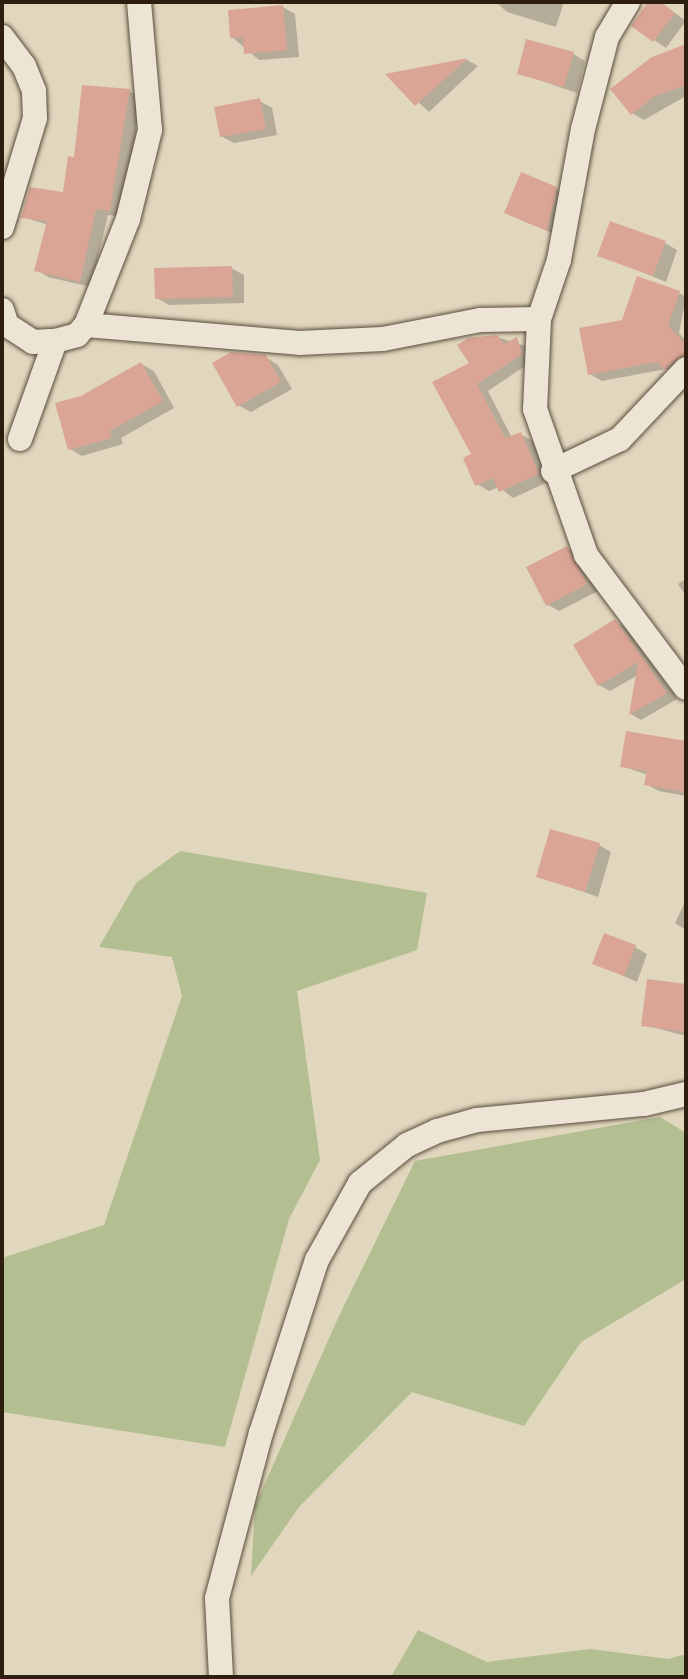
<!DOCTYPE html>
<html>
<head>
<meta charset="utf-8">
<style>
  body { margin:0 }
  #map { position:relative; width:688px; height:1679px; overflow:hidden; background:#e1d7be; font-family:"Sorts Mill Goudy",serif }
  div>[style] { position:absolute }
  .green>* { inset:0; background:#b3be91 }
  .shadow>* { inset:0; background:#0003 }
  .building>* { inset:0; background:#dba596 }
  .roads { filter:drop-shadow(0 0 2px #5b4c3c) drop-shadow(0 0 2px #5b4c3c) }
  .minor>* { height:24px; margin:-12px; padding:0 12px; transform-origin:12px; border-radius:12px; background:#ece5d5 }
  span { translate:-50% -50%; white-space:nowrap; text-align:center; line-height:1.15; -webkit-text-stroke:6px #ece5d5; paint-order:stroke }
  .frame { position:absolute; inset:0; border:4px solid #2e1e10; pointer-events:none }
</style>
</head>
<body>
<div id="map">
  <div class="green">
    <div style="clip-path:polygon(180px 851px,427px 893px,417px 950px,297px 991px,320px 1160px,289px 1219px,225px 1447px,2px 1412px,2px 1258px,104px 1225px,182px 996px,172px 957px,99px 947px,136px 883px)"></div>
    <div style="clip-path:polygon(660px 1117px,686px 1133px,686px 1279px,581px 1342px,524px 1426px,412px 1392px,299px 1507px,251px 1576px,255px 1506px,338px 1318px,415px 1161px)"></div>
    <div style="clip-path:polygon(418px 1630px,487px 1662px,590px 1649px,668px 1659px,686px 1654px,686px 1677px,391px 1677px)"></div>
  </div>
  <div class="shadow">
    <div style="clip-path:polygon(496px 2px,564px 2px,556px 27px,507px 12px)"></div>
    <div style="clip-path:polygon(651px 2px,660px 2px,686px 21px,666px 48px,654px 40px)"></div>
    <div style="clip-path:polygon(283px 7px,295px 14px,299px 57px,259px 60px,232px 37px)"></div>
    <div style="clip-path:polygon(686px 46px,686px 96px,644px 120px,632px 113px)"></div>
    <div style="clip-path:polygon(573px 54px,585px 61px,577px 93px,519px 73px)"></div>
    <div style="clip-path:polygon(467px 60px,478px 66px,429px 112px,389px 75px)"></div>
    <div style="clip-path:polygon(129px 91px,141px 98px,122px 217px,108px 215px,91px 287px,48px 277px,37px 270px,48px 225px,23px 217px,64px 194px,76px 160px)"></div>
    <div style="clip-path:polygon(260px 101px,272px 108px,277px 135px,234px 143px,221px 136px)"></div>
    <div style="clip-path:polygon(556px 189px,569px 196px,559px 236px,519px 219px)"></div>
    <div style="clip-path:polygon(665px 243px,677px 250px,666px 282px,600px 255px)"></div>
    <div style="clip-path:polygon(231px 268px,244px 275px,244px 303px,169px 305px,157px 298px)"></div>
    <div style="clip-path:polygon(679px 293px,686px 297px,679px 333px,686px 341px,686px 370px,678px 376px,666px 369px,602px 381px,590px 374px,623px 322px)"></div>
    <div style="clip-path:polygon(497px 337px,529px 347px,534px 360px,488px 391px,512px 438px,520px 434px,533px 441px,550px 481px,513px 498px,499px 487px,489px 491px,477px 484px,473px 455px,472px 363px)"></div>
    <div style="clip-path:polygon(265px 357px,278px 365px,292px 389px,251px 412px,238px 405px)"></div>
    <div style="clip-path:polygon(141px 364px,154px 371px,174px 408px,121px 438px,123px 444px,82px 456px,70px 449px,81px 397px)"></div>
    <div style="clip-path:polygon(567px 548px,579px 555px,598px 591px,559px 611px,547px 604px)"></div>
    <div style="clip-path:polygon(686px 579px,686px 596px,678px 584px)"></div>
    <div style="clip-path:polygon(615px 621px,626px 628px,677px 699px,641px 720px,631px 714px,638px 675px,610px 691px,599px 685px)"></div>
    <div style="clip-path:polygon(686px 743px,686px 796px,659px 791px,646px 784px,648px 775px,622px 766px)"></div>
    <div style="clip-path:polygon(599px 845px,611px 852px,598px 897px,538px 876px)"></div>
    <div style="clip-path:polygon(686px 900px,686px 930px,675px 923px)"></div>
    <div style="clip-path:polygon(635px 947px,647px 954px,637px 982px,594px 963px)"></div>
    <div style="clip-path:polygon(686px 986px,686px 1036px,644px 1025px)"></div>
  </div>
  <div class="building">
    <div style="clip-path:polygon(648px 2px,661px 2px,675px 13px,653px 42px,631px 26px)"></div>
    <div style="clip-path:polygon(283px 5px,287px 50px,244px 54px,243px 37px,230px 38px,228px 10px)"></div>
    <div style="clip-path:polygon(526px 39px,574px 52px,564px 87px,517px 74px)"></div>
    <div style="clip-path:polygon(686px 44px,686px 85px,653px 97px,631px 115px,610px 89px,652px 57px)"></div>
    <div style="clip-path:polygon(468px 58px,415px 106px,385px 74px)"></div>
    <div style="clip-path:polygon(82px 85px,130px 89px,110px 211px,96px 209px,80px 282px,34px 271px,47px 221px,21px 218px,30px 187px,63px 192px,68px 156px,74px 157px)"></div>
    <div style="clip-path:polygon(260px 98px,266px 129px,220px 137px,214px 107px)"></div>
    <div style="clip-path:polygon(521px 172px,557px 187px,547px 231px,504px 213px)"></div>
    <div style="clip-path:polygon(610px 221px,666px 241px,653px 276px,597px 256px)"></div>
    <div style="clip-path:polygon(232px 266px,233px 297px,155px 299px,154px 268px)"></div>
    <div style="clip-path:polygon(637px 276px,680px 291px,668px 325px,686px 345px,686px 354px,664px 370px,657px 362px,588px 375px,579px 328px,622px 320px)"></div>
    <div style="clip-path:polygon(497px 335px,504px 344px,517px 337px,522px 354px,477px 384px,505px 438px,521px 432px,539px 474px,499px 492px,493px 478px,475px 486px,463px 458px,471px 454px,432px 382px,469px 363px,457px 345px,468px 338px)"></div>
    <div style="clip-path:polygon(231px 352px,266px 355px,281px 382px,237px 407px,212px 363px)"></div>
    <div style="clip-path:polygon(141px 362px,163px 401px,110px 431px,112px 438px,68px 450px,55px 403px,81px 396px)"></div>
    <div style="clip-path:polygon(567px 546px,587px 584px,546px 606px,526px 567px)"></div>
    <div style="clip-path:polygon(615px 619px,667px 693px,629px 715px,638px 662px,598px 686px,573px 645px)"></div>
    <div style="clip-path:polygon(626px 731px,686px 741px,686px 792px,644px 785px,647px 771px,620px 767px)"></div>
    <div style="clip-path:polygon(550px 829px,600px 843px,585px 892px,536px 877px)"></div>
    <div style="clip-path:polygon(604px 933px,636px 945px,624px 976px,592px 964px)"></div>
    <div style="clip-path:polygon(647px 979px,686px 984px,686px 1032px,641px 1026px)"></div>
  </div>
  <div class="roads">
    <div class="minor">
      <div style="left:628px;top:2px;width:41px;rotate:121deg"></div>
      <div style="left:607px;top:37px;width:95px;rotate:104.6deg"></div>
      <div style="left:583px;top:129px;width:133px;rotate:100.4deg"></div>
      <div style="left:559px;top:260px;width:62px;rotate:108.7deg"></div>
      <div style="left:539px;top:319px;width:90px;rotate:92.5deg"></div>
      <div style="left:535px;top:409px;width:155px;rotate:70.7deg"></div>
      <div style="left:586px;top:555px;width:166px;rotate:53.1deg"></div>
      <div style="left:2px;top:37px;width:36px;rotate:53deg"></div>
      <div style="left:24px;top:66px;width:27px;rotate:68deg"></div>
      <div style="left:34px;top:91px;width:27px;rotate:88deg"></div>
      <div style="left:35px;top:118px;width:114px;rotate:106.8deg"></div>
      <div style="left:2px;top:310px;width:16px;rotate:72deg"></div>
      <div style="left:7px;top:325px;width:31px;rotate:33deg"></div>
      <div style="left:33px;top:342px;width:22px;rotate:-3deg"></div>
      <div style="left:86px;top:325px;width:214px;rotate:4.8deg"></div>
      <div style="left:299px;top:343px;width:84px;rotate:-2.7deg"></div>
      <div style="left:383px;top:339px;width:99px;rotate:-11.1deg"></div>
      <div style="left:480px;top:320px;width:59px;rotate:-1deg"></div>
      <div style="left:20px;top:439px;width:104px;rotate:-70.3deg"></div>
      <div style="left:55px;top:341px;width:23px;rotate:-15deg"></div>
      <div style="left:77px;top:335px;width:13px;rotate:-48deg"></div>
      <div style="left:86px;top:325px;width:114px;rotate:-68.4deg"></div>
      <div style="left:128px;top:219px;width:92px;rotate:-76.1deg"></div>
      <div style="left:150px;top:130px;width:128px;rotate:-94.9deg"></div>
      <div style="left:553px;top:471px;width:74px;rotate:-25.5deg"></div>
      <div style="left:620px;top:439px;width:96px;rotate:-46.7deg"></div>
      <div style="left:221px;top:1677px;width:79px;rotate:-92.9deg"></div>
      <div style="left:217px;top:1598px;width:171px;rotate:-75.1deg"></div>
      <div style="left:261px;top:1433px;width:182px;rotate:-72.1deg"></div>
      <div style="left:317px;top:1260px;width:88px;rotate:-60.8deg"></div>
      <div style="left:360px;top:1183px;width:60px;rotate:-39deg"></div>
      <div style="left:407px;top:1145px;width:33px;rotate:-25deg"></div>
      <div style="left:437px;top:1131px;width:41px;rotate:-15.4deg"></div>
      <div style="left:477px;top:1120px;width:168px;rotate:-5.5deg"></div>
      <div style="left:644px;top:1104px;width:43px;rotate:-13.4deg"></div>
    </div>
  </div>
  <div class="frame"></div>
</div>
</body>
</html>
